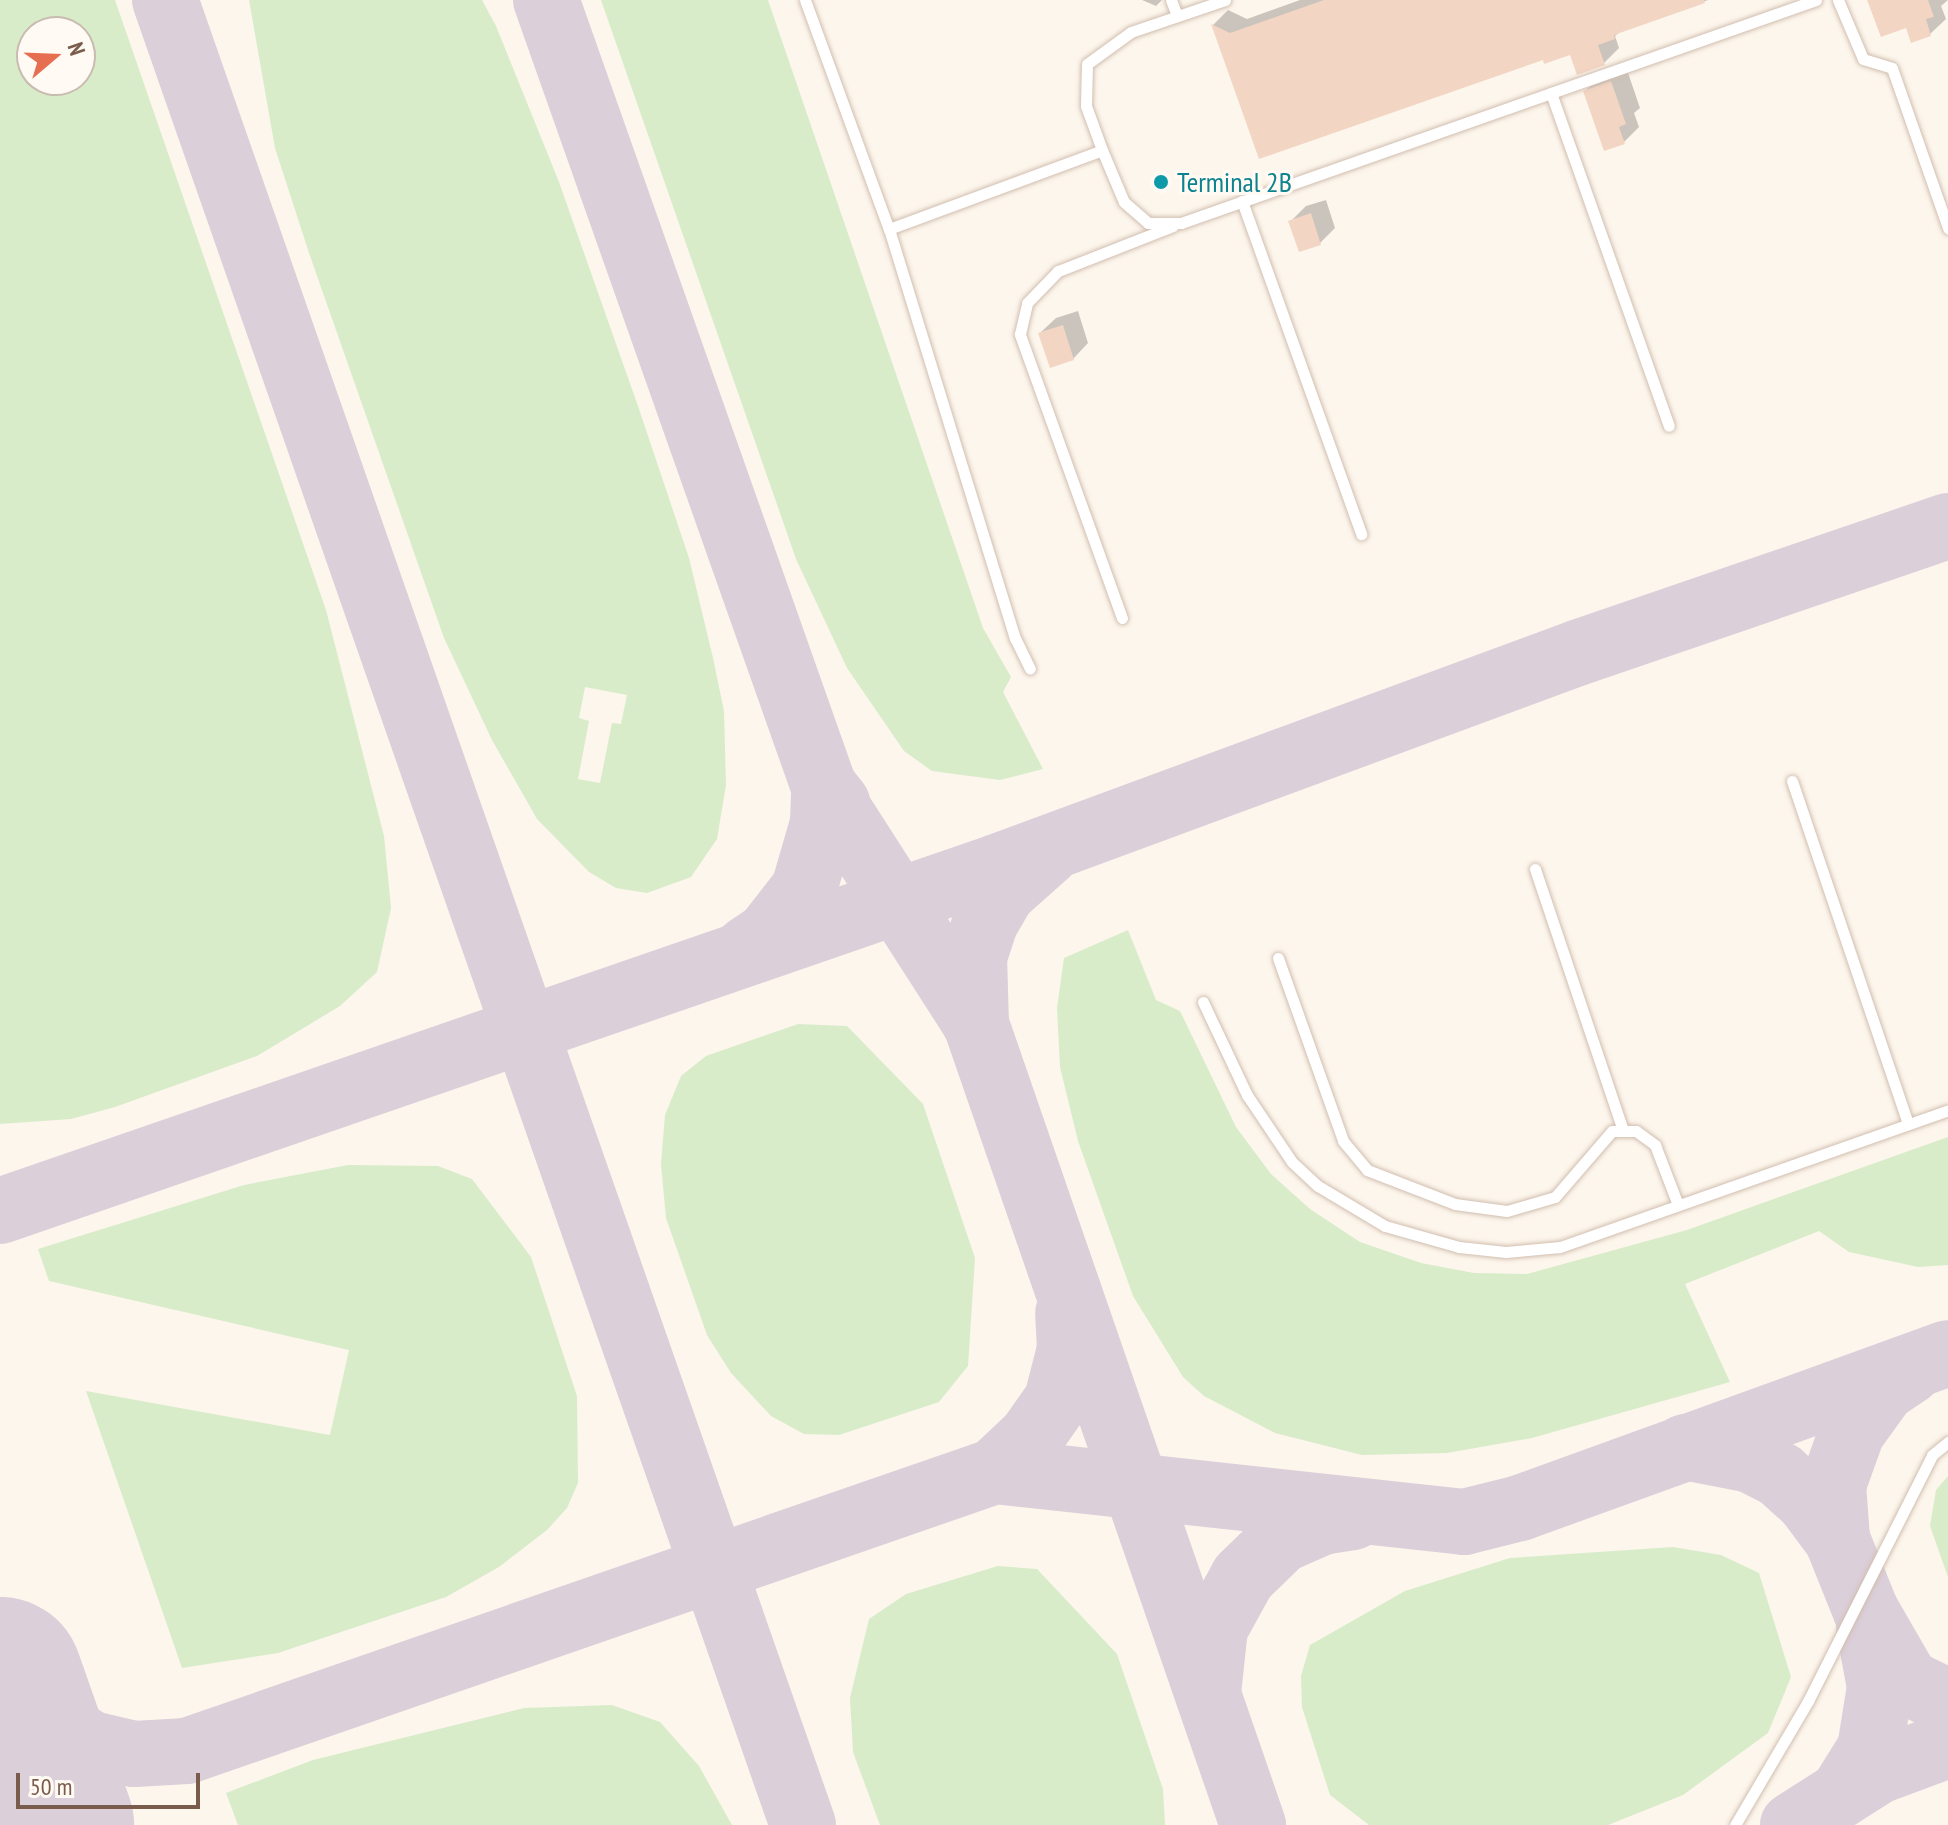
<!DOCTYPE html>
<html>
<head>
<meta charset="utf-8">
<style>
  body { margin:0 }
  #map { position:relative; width:1948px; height:1825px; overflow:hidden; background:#fdf6ec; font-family:"PT Sans Narrow",sans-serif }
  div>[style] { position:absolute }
  .green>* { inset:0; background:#d8ecc9 }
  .shadow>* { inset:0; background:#0003 }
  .taxiway>* { height:66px; margin:-33px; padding:0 33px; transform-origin:33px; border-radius:33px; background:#dbcfda }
  .runway>* { height:166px; margin:-83px; padding:0 83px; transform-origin:83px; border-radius:83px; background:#dbcfda }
  .building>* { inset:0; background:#f3d5c3 }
  .roads { filter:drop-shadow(0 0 2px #d1beb0) drop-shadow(0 0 2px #d1beb0) }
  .lane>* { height:11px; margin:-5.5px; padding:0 5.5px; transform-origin:5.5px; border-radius:5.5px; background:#fff }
  .dots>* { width:22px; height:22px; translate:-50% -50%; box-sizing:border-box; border:4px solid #fffaf3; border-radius:50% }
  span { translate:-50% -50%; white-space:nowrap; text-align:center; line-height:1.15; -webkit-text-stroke:6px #fffaf3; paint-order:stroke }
  .culture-label { font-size:28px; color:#0d838f }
  .left { translate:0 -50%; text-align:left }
  .north { position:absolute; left:16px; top:16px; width:80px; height:80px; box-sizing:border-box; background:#fffaf3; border:2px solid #cabbb1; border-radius:50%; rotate:71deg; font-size:22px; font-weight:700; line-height:32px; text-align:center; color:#7a5c4d }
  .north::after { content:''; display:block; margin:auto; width:28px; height:36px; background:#e76f51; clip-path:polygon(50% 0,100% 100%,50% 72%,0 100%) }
  .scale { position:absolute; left:16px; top:1773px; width:184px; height:36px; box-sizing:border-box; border:4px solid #7a5c4d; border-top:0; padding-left:10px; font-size:24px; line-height:28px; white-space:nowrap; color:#7a5c4d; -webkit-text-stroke:6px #fffaf3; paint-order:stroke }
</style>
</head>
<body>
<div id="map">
  <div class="green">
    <div style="clip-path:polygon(evenodd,0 0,115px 0,326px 610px,384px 836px,391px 908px,377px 972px,340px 1006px,257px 1056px,115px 1107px,71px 1119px,0 1124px,0 0,32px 32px,80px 32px,80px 80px,32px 80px,32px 32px)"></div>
    <div style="clip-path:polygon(evenodd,249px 0,482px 0,496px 26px,559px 182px,639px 409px,689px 558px,713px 658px,724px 711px,726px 785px,717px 839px,691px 877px,647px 893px,616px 888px,589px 872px,537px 819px,492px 740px,444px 638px,309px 253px,275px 148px,249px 0,585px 687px,627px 695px,621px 724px,612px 723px,600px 783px,578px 779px,589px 721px,579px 718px,585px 687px)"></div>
    <div style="clip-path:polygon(601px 0,768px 0,983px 628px,1011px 677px,1003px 692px,1043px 769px,1000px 780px,932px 771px,904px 751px,847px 668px,796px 559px)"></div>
    <div style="clip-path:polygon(1128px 930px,1156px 1000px,1180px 1011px,1236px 1127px,1271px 1174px,1310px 1209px,1360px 1242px,1421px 1263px,1474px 1273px,1527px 1274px,1687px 1230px,1948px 1137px,1948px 1265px,1918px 1267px,1849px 1252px,1819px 1231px,1685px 1284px,1730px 1382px,1532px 1438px,1447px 1453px,1362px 1455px,1275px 1433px,1204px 1396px,1183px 1377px,1133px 1296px,1078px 1141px,1060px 1067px,1057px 1008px,1064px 958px)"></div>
    <div style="clip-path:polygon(798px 1024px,847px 1026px,923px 1104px,975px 1258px,968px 1366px,939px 1402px,839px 1435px,804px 1434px,771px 1416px,731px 1373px,707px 1335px,666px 1218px,661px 1164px,665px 1115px,681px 1076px,706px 1056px)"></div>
    <div style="clip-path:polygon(348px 1165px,438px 1166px,472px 1179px,531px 1257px,577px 1396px,578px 1483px,567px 1508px,547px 1530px,499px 1567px,446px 1597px,278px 1653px,182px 1668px,86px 1391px,330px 1435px,349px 1350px,49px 1281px,38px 1249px,244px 1185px)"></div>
    <div style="clip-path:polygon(1948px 1476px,1948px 1577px,1930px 1526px,1936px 1490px)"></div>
    <div style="clip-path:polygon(1673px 1547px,1721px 1555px,1759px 1573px,1791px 1677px,1768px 1733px,1683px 1795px,1608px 1825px,1369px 1825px,1330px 1795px,1302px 1707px,1301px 1676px,1310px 1645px,1405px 1591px,1510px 1558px)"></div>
    <div style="clip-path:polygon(998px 1566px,1037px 1569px,1117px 1654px,1163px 1789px,1165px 1825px,880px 1825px,853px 1752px,850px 1698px,869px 1619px,906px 1594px)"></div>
    <div style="clip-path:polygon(612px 1705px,660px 1722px,699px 1766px,732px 1825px,238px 1825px,226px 1793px,313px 1760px,524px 1708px)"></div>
  </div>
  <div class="shadow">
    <div style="clip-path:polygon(1142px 0,1162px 0,1156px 6px)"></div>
    <div style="clip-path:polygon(1300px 0,1708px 0,1622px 30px,1615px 36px,1619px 48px,1604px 63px,1572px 52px,1544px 57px,1260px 157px,1213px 25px,1228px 10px,1247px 19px)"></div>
    <div style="clip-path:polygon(1869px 0,1948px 0,1941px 6px,1946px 19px,1930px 34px)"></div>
    <div style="clip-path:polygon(1626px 67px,1640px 108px,1634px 113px,1639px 127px,1624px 142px,1585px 91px,1601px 76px)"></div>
    <div style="clip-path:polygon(1326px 200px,1335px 228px,1320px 243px,1291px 221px,1306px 206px)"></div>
    <div style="clip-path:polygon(1078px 311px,1088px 343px,1073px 359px,1040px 333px,1056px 318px)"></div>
  </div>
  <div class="taxiway">
    <div style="left:165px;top:0;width:1933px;rotate:70.73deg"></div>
    <div style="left:546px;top:0;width:835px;rotate:70.54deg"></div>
    <div style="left:824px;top:787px;width:282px;rotate:57.3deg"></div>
    <div style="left:976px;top:1024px;width:848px;rotate:70.92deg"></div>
    <div style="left:747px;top:949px;width:25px;rotate:-34deg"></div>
    <div style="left:768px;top:935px;width:58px;rotate:-52deg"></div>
    <div style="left:804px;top:889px;width:69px;rotate:-73.9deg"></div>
    <div style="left:823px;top:823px;width:36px;rotate:-88deg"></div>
    <div style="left:824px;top:787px;width:21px;rotate:51deg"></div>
    <div style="left:973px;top:1019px;width:6px;rotate:59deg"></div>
    <div style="left:976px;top:1024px;width:67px;rotate:-91.7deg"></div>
    <div style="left:974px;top:957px;width:36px;rotate:-72deg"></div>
    <div style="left:985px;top:923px;width:36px;rotate:-60deg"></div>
    <div style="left:1003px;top:892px;width:60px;rotate:-41.6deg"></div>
    <div style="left:0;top:1211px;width:1055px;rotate:-19.04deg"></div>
    <div style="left:997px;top:867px;width:618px;rotate:-20.25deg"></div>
    <div style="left:1577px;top:653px;width:392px;rotate:-18.9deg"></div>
    <div style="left:1685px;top:1447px;width:67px;rotate:11.1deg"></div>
    <div style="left:1751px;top:1460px;width:33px;rotate:27deg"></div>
    <div style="left:1780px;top:1475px;width:38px;rotate:42deg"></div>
    <div style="left:1808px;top:1500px;width:49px;rotate:53.4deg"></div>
    <div style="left:1837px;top:1539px;width:78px;rotate:68.1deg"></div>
    <div style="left:1866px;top:1611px;width:82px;rotate:60deg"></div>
    <div style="left:1907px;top:1682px;width:46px;rotate:26deg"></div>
    <div style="left:995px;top:1471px;width:50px;rotate:-43.4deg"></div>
    <div style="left:1031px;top:1437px;width:45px;rotate:-54.9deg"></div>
    <div style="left:1057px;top:1400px;width:53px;rotate:-75.7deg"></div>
    <div style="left:1070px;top:1349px;width:36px;rotate:-93deg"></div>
    <div style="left:1837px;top:1539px;width:54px;rotate:-94.2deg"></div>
    <div style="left:1833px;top:1485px;width:56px;rotate:-70.3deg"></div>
    <div style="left:1852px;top:1432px;width:53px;rotate:-54.2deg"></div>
    <div style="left:1883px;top:1389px;width:32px;rotate:-34deg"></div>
    <div style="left:0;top:1663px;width:52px;rotate:53.6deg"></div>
    <div style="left:31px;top:1705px;width:72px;rotate:33deg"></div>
    <div style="left:91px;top:1744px;width:44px;rotate:13.1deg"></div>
    <div style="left:134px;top:1754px;width:53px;rotate:-3.2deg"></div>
    <div style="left:187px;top:1751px;width:855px;rotate:-19.11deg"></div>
    <div style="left:995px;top:1471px;width:472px;rotate:6.2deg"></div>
    <div style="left:1464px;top:1522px;width:58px;rotate:-14deg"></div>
    <div style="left:1520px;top:1508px;width:455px;rotate:-19.9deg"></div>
    <div style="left:1208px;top:1693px;width:65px;rotate:-83.9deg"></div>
    <div style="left:1215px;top:1628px;width:58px;rotate:-61.2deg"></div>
    <div style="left:1243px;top:1577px;width:53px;rotate:-44.2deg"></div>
    <div style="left:1281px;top:1540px;width:45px;rotate:-23.7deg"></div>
    <div style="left:1322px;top:1522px;width:31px;rotate:-9deg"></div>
    <div style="left:1842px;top:1794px;width:53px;rotate:-58.1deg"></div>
    <div style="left:1870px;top:1749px;width:63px;rotate:-80.8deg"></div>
    <div style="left:1880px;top:1687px;width:61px;rotate:-100.4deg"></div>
    <div style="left:1793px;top:1825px;width:101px;rotate:-32.4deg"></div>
    <div style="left:1878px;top:1771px;width:75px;rotate:-20.4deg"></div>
  </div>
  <div class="runway">
    <div style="left:0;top:1680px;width:154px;rotate:70.6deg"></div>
  </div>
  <div class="building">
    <div style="clip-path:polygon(1324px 0,1704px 0,1705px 3px,1614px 35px,1615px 39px,1598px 45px,1605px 65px,1577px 75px,1570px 55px,1544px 64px,1543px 60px,1259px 159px,1211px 24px,1230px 33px)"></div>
    <div style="clip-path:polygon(1867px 0,1928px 0,1934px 17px,1926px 19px,1931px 36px,1911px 43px,1906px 28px,1881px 37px)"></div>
    <div style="clip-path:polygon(1611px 81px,1626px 124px,1619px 127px,1625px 144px,1604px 151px,1583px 91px)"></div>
    <div style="clip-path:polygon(1311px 213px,1321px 245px,1299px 252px,1288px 221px)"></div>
    <div style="clip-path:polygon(1063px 325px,1074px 360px,1050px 368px,1038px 333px)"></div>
  </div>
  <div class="roads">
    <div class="lane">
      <div style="left:805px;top:0;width:244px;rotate:69.9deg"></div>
      <div style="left:889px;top:229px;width:428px;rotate:72.9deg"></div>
      <div style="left:1015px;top:638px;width:34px;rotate:64deg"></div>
      <div style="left:1171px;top:0;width:17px;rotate:69deg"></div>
      <div style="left:1225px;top:0;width:99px;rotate:161.2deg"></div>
      <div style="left:1131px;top:32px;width:54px;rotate:144deg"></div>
      <div style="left:1087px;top:64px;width:42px;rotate:91.4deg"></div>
      <div style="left:1086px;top:106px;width:47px;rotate:70deg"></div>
      <div style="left:1102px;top:150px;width:56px;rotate:67.1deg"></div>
      <div style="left:1124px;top:202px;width:32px;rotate:41deg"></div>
      <div style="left:1148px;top:223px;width:33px"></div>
      <div style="left:1181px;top:223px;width:673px;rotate:-19.35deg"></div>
      <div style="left:1838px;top:0;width:64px;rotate:67deg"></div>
      <div style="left:1863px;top:59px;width:30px;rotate:17deg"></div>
      <div style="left:1892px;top:68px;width:170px;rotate:70.7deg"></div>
      <div style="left:1551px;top:93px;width:353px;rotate:70.5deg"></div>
      <div style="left:1242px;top:201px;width:354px;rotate:70.3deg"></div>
      <div style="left:889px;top:229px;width:227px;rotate:-20.3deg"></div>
      <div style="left:1122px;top:618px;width:302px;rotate:-109.8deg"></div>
      <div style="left:1020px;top:334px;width:32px;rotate:-77deg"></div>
      <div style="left:1027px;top:303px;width:45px;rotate:-45.9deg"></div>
      <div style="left:1058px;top:271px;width:123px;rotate:-21.4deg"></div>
      <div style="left:1792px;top:781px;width:362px;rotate:71.3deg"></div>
      <div style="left:1535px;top:869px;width:276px;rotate:71.4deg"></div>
      <div style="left:1278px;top:958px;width:194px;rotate:70.4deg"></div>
      <div style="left:1343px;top:1141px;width:38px;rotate:50deg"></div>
      <div style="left:1367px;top:1170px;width:94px;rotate:21.1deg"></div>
      <div style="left:1455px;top:1204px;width:52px;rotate:7.7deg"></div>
      <div style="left:1507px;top:1211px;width:50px;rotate:-16.3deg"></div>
      <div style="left:1555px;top:1197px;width:87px;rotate:-49.2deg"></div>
      <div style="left:1612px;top:1131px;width:24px"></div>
      <div style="left:1636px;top:1131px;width:24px;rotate:36deg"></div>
      <div style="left:1655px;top:1145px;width:64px;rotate:69deg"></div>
      <div style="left:1203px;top:1002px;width:103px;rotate:64.7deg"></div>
      <div style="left:1247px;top:1095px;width:81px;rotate:56.1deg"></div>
      <div style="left:1292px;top:1162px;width:35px;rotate:43deg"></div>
      <div style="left:1318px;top:1186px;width:78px;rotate:30.8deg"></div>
      <div style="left:1385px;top:1226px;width:77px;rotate:15.8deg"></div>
      <div style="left:1459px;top:1247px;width:47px;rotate:6.1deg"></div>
      <div style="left:1506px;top:1252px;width:54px;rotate:-5.3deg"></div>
      <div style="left:1560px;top:1247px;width:411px;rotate:-19.4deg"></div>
      <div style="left:1735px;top:1825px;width:144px;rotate:-59.5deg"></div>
      <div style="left:1808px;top:1701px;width:275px;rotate:-63.2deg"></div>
      <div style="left:1932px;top:1455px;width:21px;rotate:-39deg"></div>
    </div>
  </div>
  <div class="dots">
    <div style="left:1161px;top:182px;background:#0f9aa8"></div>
  </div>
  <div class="culture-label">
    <span class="left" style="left:1177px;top:182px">Terminal 2B</span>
  </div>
  <div class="north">N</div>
  <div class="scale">50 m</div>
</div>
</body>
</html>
